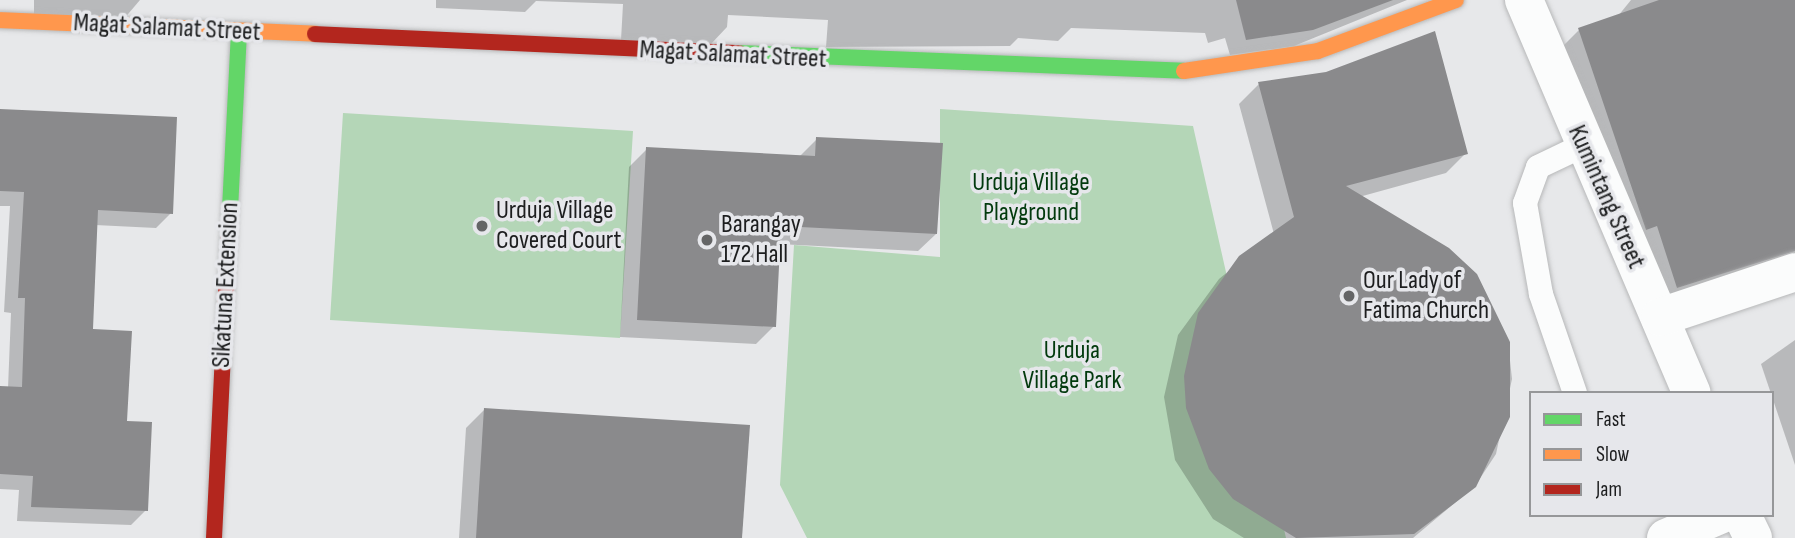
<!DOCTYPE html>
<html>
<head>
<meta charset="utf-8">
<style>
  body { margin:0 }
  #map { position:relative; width:1795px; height:538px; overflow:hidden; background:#e7e8ea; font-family:"Sofia Sans Condensed",sans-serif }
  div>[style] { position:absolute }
  .green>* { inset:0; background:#b4d6b7 }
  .shadow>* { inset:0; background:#0003 }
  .building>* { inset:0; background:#8a8a8c }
  .roads { filter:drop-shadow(0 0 2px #b7b8b9) drop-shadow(0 0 2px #b7b8b9) }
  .lane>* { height:24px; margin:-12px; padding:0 12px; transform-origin:12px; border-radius:12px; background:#fbfcfc }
  .street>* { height:38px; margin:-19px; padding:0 19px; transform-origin:19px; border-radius:19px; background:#fbfcfc }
  .fast>* { height:16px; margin:-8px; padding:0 8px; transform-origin:8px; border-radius:8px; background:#63d668 }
  .slow>* { height:16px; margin:-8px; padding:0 8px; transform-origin:8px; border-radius:8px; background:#ff974d }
  .jam>* { height:16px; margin:-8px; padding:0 8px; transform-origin:8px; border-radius:8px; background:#b3261e }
  .dots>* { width:19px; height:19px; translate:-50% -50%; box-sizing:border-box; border:4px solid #e6e7eb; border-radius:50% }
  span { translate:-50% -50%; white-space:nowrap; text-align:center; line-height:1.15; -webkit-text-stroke:7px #e6e7eb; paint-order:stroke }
  .street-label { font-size:26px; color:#1d1e1f }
  .park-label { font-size:26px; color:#023a0d }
  .poi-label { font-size:26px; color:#1d1e1f }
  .left { translate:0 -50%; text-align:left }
  .legend { position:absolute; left:1529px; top:391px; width:245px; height:126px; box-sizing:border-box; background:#e6e7eb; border:2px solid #969799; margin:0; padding:9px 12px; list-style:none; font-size:21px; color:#1d1e1f }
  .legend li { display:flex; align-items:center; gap:14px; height:35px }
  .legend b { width:35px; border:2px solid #969799 }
</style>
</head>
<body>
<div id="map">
  <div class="green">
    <div style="clip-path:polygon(940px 109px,1193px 126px,1286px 538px,807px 538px,780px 485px,794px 245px,940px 257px)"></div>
    <div style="clip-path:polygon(343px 113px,633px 131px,620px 338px,330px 320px)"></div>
  </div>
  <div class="shadow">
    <div style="clip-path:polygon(34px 0,140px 0,123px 20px,34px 16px)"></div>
    <div style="clip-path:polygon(436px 0,1407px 0,1294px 46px,1230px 55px,1225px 38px,1208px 43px,1205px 33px,1071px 28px,1058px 41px,1018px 38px,1010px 46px,826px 47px,828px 20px,728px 15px,727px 27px,711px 44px,621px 40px,623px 4px,536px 1px,525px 12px,436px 8px)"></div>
    <div style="clip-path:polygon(1631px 0,1795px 0,1795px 259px,1661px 303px,1563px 46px,1579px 30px,1618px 16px)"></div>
    <div style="clip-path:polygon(1259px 84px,1466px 153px,1446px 173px,1359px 197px,1508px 342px,1512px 379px,1496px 454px,1475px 486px,1413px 538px,1244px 538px,1213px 519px,1175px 460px,1164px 397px,1178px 335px,1219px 279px,1274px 234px,1239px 104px)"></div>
    <div style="clip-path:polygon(0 111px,171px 213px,156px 228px,95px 225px,91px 331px,125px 423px,146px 510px,131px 525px,17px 521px,19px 490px,0 489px,0 388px,8px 388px,11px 313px,4px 312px,10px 206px,0 206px)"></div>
    <div style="clip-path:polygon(817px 139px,936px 234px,918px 251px,778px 244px,774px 326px,756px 344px,620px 337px,629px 167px,647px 149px,799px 157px)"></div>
    <div style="clip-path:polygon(1795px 340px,1795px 465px,1761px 364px)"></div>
    <div style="clip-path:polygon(484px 410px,740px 538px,459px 538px,466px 428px)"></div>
  </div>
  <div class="building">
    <div style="clip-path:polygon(1236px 0,1393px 0,1313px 30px,1246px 40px)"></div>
    <div style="clip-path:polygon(1659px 0,1795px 0,1795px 251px,1677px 288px,1657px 226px,1646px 230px,1578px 28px)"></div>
    <div style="clip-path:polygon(1435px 31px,1468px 154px,1346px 186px,1449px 248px,1477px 274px,1510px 342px,1510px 417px,1476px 487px,1414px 534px,1296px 538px,1233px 499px,1209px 469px,1186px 408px,1184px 376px,1198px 313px,1239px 256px,1294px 217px,1258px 82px,1326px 72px)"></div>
    <div style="clip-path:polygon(0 109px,177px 117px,173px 214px,98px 210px,93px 329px,132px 331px,127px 421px,152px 422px,148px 511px,31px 507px,33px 476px,0 474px,0 386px,22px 387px,25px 298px,18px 298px,24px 192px,0 191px)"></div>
    <div style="clip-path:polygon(816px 137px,943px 143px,937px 234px,781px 226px,776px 327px,637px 320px,646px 147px,815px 156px)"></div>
    <div style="clip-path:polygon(484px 408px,750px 425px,742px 538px,476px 538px)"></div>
  </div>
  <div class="roads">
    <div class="lane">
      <div style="left:1575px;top:393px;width:105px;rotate:-109deg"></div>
      <div style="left:1541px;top:294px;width:92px;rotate:-100deg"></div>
      <div style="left:1525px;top:203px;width:38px;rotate:-70deg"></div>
      <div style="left:1538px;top:167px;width:49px;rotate:-25.5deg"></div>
    </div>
    <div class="street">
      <div style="left:1524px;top:0;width:427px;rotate:66.9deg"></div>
      <div style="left:1660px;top:317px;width:142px;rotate:-18.4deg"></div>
      <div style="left:1742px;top:515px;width:25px;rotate:64deg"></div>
      <div style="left:1666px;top:538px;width:59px;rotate:-23.1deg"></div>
    </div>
    <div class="fast">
      <div style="left:739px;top:53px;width:445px;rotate:2.3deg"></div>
      <div style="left:229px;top:229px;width:197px;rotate:-87.1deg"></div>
    </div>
    <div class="slow">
      <div style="left:0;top:20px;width:315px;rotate:2.5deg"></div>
      <div style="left:1184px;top:71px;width:135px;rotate:-8.5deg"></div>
      <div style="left:1318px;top:51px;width:147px;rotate:-20.3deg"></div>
    </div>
    <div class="jam">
      <div style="left:315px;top:34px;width:424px;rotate:2.6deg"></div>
      <div style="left:214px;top:538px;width:309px;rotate:-87.2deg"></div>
    </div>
  </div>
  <div class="dots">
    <div style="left:482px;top:226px;background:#646566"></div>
    <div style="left:707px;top:240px;background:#646566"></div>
    <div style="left:1349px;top:296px;background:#646566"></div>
  </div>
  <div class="street-label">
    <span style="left:167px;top:28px;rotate:3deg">Magat Salamat Street</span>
    <span style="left:733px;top:55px;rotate:3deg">Magat Salamat Street</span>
    <span style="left:1606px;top:197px;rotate:66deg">Kumintang Street</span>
    <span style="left:226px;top:285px;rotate:-87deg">Sikatuna Extension</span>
  </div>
  <div class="park-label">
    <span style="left:1031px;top:198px">Urduja Village<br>Playground</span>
    <span style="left:1072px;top:366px">Urduja<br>Village Park</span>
  </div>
  <div class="poi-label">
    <span class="left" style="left:496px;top:226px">Urduja Village<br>Covered Court</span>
    <span class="left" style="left:721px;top:240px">Barangay<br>172 Hall</span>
    <span class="left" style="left:1363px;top:296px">Our Lady of<br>Fatima Church</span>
  </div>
  <ul class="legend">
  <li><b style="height:9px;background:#63d668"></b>Fast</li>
  <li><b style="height:9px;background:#ff974d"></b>Slow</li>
  <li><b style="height:9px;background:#b3261e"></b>Jam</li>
  </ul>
</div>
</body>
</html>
